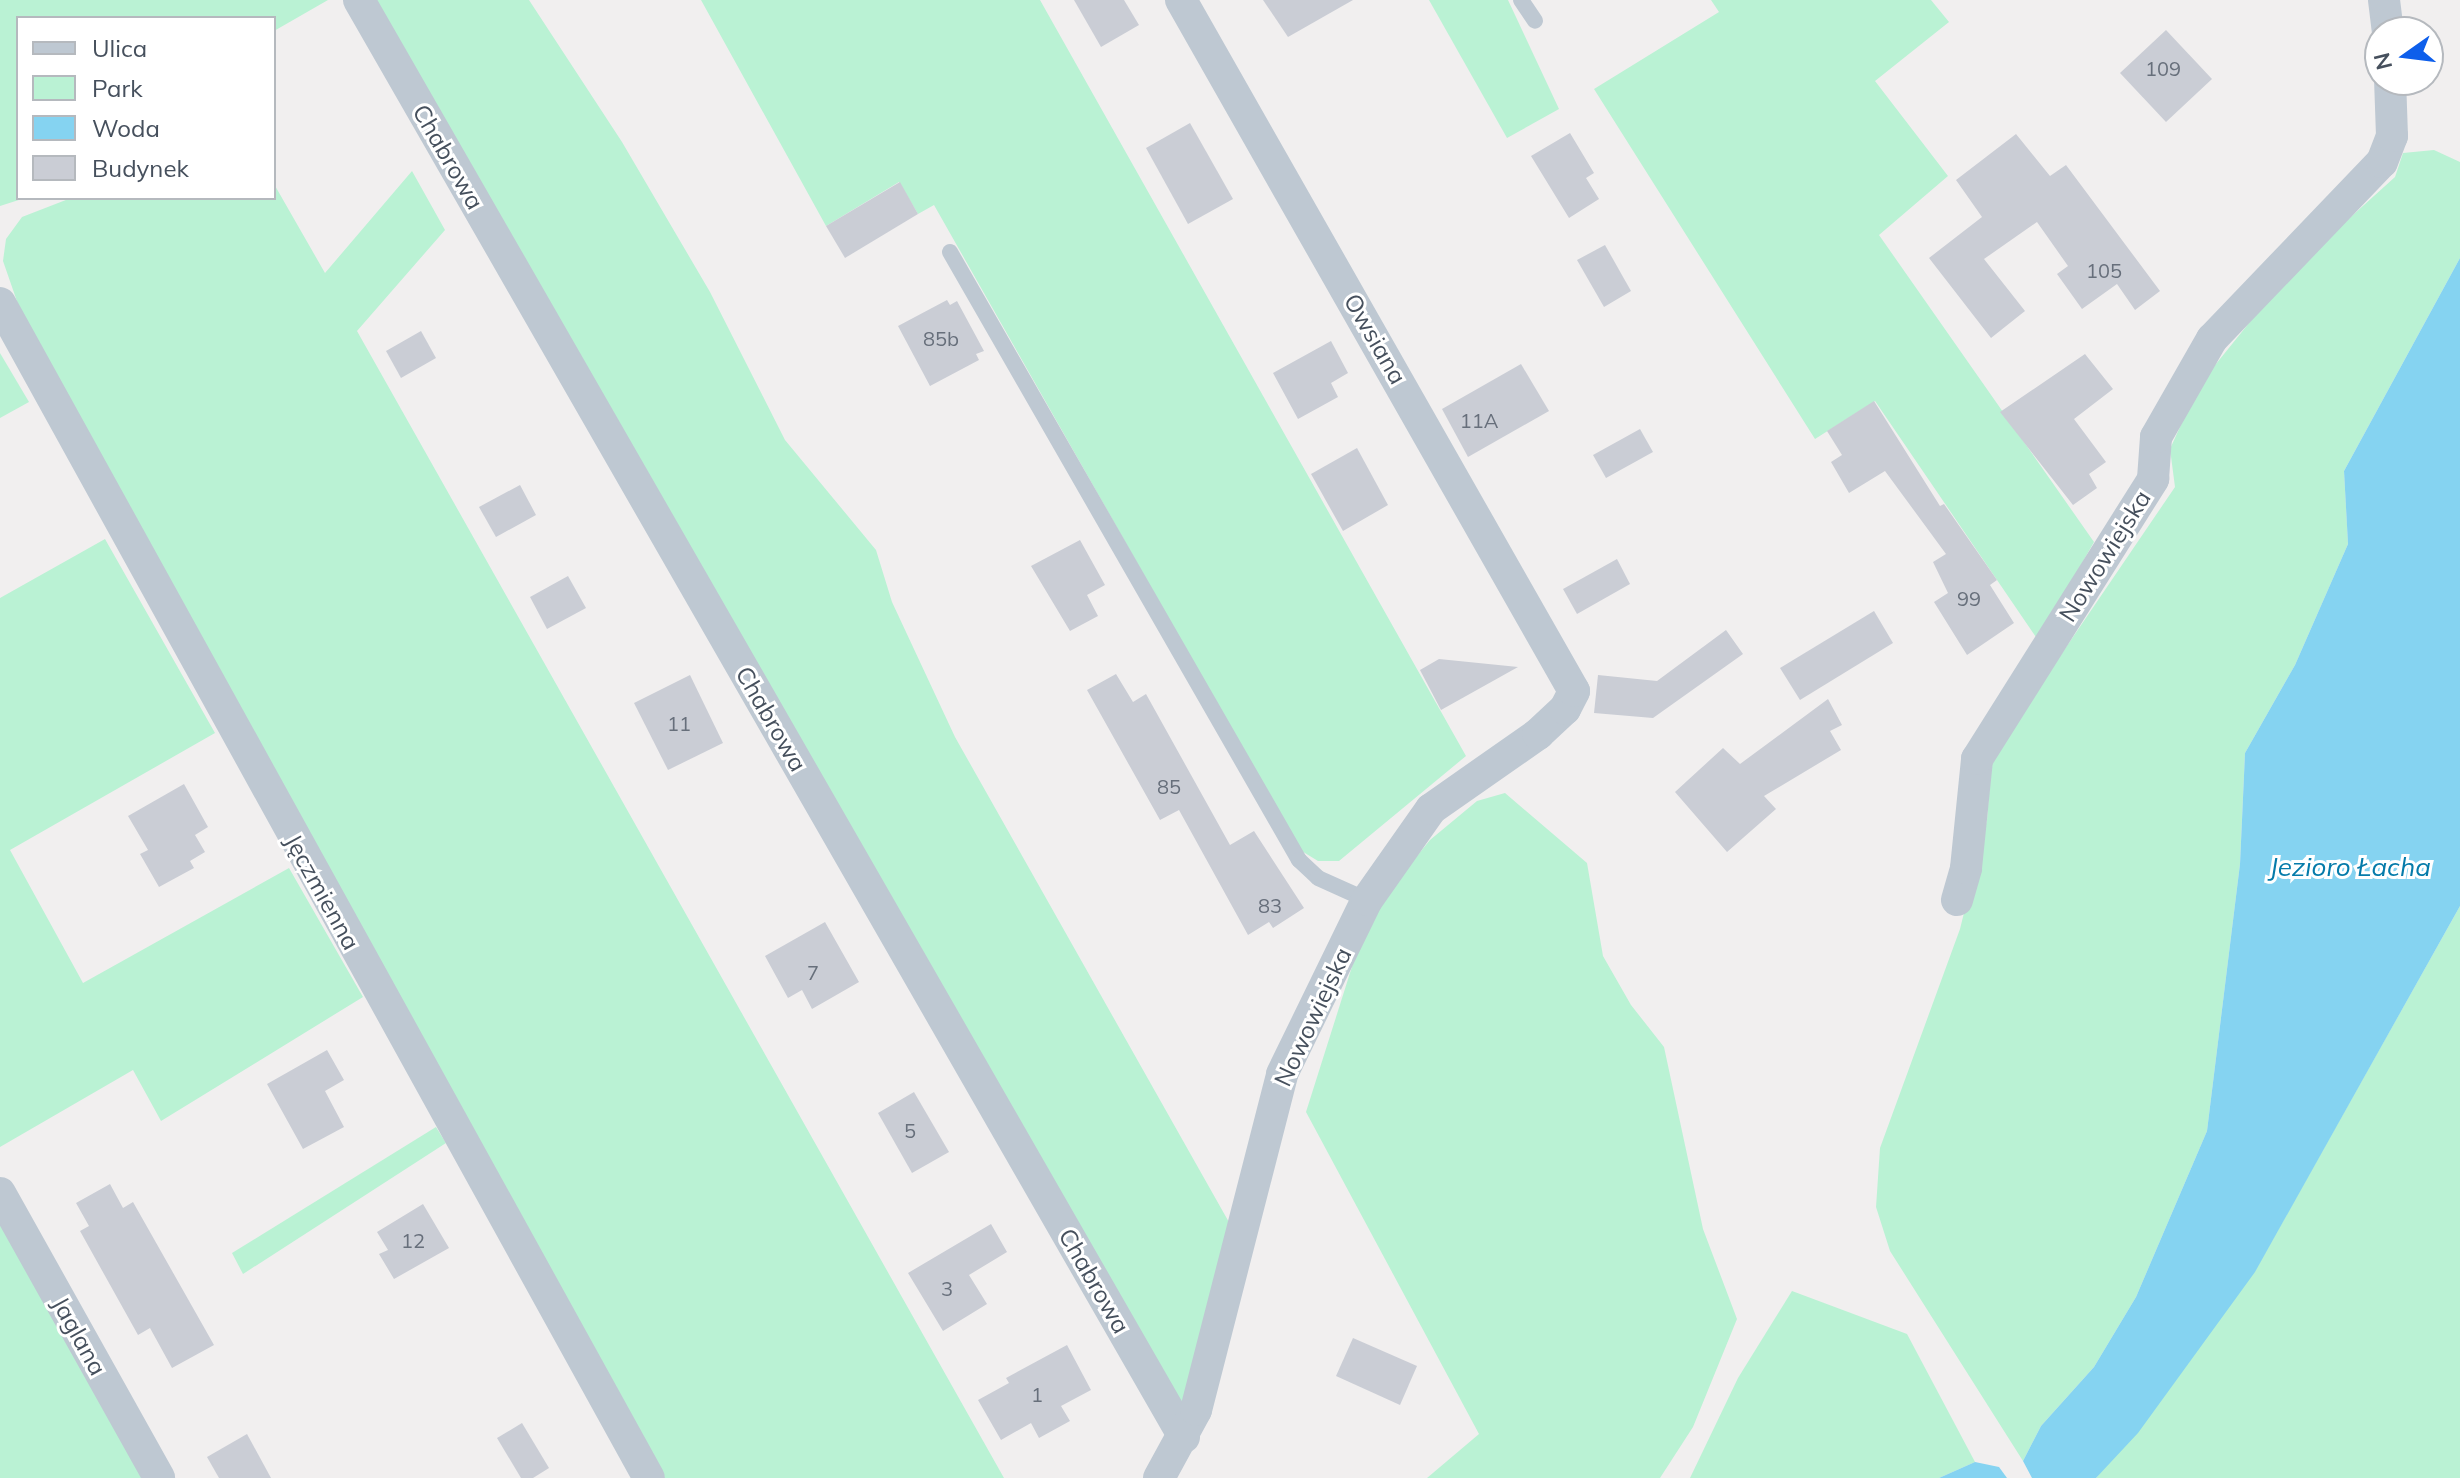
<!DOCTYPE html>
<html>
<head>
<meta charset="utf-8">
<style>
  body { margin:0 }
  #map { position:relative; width:2460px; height:1478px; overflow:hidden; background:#f1efef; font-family:Mulish,sans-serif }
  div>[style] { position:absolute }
  .green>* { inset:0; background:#baf2d4 }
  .water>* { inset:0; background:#85d3f1 }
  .building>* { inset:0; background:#cacdd5 }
  .lane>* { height:16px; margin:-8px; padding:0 8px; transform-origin:8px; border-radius:8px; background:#bec8d2 }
  .street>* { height:32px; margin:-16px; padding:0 16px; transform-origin:16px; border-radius:16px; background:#bec8d2 }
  span { translate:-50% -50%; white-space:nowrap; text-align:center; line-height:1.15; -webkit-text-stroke:6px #fff; paint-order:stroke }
  .number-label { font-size:20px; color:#676f7b }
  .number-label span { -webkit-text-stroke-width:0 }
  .street-label { font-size:24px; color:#46505d }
  .water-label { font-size:26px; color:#057baa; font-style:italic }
  .legend { position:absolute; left:16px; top:16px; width:260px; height:184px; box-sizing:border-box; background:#fff; border:2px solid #b5b9be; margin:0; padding:10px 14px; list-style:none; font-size:24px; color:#46505d }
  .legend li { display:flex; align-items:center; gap:16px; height:40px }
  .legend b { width:40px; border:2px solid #b5b9be }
  .north { position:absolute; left:2364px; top:16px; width:80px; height:80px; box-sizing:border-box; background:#fff; border:2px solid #b5b9be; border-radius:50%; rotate:256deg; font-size:22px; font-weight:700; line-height:32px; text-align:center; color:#46505d }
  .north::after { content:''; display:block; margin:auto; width:28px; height:36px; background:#0e5feb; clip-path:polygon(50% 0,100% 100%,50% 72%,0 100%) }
</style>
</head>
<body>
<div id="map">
  <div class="green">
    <div style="clip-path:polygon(0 0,328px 0,274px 31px,274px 18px,18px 18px,18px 198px,25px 198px,0 206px)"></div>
    <div style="clip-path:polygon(374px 0,529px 0,622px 142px,710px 292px,785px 440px,876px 550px,892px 602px,955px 737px,1230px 1224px,1181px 1417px)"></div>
    <div style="clip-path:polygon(701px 0,1040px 0,1466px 756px,1339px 861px,1318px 861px,1300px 850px,934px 205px,918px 214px,899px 182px,826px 226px)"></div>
    <div style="clip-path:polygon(1429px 0,1508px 0,1559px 109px,1507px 138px)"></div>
    <div style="clip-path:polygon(1711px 0,1931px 0,1949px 22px,1875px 81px,1948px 176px,1879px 235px,2094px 542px,2038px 640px,1875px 401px,1815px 439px,1594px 89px,1719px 12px)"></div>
    <div style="clip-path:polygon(2434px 150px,2460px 162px,2460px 258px,2344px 471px,2348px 544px,2295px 665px,2245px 753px,2240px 864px,2207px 1131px,2136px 1297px,2094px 1367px,2041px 1426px,2023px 1461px,1890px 1251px,1876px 1207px,1880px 1148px,1960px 929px,1987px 820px,1992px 756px,2175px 487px,2170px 449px,2199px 385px,2291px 271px,2395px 177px,2403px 153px)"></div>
    <div style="clip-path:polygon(412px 171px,445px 230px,357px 331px,1004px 1478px,664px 1478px,20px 310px,3px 261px,6px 239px,22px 217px,71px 198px,274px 198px,274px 184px,325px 273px)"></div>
    <div style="clip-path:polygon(0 353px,29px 402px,0 418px)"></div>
    <div style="clip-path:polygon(105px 539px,215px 733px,10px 850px,83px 983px,289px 868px,363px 997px,161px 1121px,133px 1070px,0 1147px,0 598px)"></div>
    <div style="clip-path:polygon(1505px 793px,1587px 863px,1603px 956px,1631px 1005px,1664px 1047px,1703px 1229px,1737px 1319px,1693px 1427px,1660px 1478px,1427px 1478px,1479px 1434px,1306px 1112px,1368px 916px,1430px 840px,1477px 801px)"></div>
    <div style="clip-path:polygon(2460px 906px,2460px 1478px,2096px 1478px,2255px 1271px)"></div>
    <div style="clip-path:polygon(436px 1127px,446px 1143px,243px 1274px,232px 1253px)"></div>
    <div style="clip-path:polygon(0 1212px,149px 1478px,0 1478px)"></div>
    <div style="clip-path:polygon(1792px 1291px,1907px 1334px,1975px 1462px,1939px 1478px,1690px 1478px,1738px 1378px)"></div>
  </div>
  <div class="water">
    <div style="clip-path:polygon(2460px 258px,2460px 906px,2255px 1272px,2138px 1433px,2096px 1478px,2032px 1478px,2023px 1461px,2041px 1426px,2094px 1367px,2136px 1297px,2207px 1131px,2240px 864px,2245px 753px,2295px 665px,2348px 544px,2344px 471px)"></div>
    <div style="clip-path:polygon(1975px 1462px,1999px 1467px,2007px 1478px,1939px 1478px)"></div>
  </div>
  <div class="building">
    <div style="clip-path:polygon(1074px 0,1124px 0,1139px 25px,1101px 47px)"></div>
    <div style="clip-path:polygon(1263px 0,1353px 0,1288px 37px)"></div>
    <div style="clip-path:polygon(2166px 30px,2212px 79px,2166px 122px,2120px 73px)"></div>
    <div style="clip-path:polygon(1190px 123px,1233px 199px,1188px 224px,1146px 148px)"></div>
    <div style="clip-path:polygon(1570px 133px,1594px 173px,1586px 178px,1599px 199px,1569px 218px,1531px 156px)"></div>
    <div style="clip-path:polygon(2016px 134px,2050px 176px,2066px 165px,2160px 291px,2135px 310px,2117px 284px,2082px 309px,2057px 274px,2068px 266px,2037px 222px,1984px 259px,2025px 311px,1991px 338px,1929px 258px,1982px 217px,1956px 180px)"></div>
    <div style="clip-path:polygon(900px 182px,918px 214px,845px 258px,826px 226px)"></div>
    <div style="clip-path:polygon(1605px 245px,1631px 291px,1604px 307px,1577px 260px)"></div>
    <div style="clip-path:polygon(947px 300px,950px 305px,957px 301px,984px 351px,976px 354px,979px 360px,930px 386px,898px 326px)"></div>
    <div style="clip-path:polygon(421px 331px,436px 358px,401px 378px,386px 351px)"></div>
    <div style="clip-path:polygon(1331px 341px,1348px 373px,1331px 383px,1338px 397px,1298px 419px,1273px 373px)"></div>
    <div style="clip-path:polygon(2085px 354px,2113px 389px,2074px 419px,2106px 462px,2089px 474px,2097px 488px,2073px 505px,2000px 412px)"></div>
    <div style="clip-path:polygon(1521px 364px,1549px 411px,1468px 457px,1442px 409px)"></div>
    <div style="clip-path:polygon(1874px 401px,1940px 506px,1944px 504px,1997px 580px,1990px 585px,2014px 623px,1967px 655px,1934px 602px,1948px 593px,1933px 562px,1946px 554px,1885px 471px,1849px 493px,1831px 462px,1842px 455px,1827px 431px)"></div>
    <div style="clip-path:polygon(1640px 429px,1653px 452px,1606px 478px,1593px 455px)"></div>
    <div style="clip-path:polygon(1357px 448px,1388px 505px,1343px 531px,1311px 474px)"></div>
    <div style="clip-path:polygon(520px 485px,536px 515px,496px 537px,479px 507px)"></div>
    <div style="clip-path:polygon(1080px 540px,1105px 585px,1087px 595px,1098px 616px,1070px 631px,1031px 566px)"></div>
    <div style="clip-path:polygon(1617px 559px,1630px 584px,1577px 614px,1563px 589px)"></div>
    <div style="clip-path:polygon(568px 576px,586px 608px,547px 629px,530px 597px)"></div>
    <div style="clip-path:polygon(1874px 611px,1893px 643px,1800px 700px,1780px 668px)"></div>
    <div style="clip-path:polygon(1726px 630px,1743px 654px,1653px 718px,1594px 713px,1598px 675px,1657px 681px)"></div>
    <div style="clip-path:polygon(1439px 659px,1518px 667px,1441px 710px,1420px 670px)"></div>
    <div style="clip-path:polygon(1116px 674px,1133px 702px,1146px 694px,1230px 845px,1254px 831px,1304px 908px,1273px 928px,1269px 922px,1248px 935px,1179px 810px,1160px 820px,1087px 690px)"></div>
    <div style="clip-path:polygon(690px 675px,723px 743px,668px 770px,634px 703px)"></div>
    <div style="clip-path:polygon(1828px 699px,1842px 725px,1830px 731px,1841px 750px,1764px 796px,1776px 809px,1727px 852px,1675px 792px,1723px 748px,1740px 764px)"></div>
    <div style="clip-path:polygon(184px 784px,208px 827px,195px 835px,205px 852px,190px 861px,194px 868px,159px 887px,140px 854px,148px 850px,128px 816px)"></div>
    <div style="clip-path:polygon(825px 922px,859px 982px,812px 1009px,802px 990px,788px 998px,765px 956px)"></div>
    <div style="clip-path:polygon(327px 1050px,344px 1080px,325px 1091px,344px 1127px,303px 1149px,267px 1084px)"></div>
    <div style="clip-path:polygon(914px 1092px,949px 1152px,912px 1173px,878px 1113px)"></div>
    <div style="clip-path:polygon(110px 1184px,123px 1208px,133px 1202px,214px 1345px,172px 1368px,150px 1328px,138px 1335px,80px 1231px,89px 1226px,76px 1203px)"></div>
    <div style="clip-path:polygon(423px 1204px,449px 1248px,394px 1279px,379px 1254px,388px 1250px,377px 1232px)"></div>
    <div style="clip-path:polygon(991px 1224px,1007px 1252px,969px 1275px,987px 1304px,943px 1331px,908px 1273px)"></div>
    <div style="clip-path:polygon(1353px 1338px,1417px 1366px,1400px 1405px,1336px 1376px)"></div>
    <div style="clip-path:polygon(1067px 1345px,1091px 1390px,1061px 1406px,1070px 1421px,1039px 1438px,1031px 1423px,1001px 1440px,978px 1400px,1009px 1383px,1006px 1378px)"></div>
    <div style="clip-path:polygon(522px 1423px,549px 1468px,533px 1478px,521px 1478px,497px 1438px)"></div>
    <div style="clip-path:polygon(247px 1434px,271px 1478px,219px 1478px,207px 1457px)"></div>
  </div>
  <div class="lane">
    <div style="left:1521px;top:0;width:25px;rotate:56deg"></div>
    <div style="left:950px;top:252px;width:701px;rotate:60.14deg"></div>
    <div style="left:1299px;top:860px;width:26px;rotate:43deg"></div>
    <div style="left:1318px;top:878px;width:54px;rotate:24.2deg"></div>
  </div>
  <div class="street">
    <div style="left:359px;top:0;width:1657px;rotate:60.14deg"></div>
    <div style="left:2384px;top:0;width:32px;rotate:83deg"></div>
    <div style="left:0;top:303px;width:1342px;rotate:61.09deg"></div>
    <div style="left:1957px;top:900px;width:33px;rotate:-74deg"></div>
    <div style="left:1966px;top:868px;width:110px;rotate:-84.2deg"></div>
    <div style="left:1977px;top:759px;width:331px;rotate:-57.8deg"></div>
    <div style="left:2153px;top:479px;width:42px;rotate:-85.9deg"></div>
    <div style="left:2156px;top:437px;width:113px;rotate:-60.3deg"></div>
    <div style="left:2212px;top:339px;width:245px;rotate:-46.2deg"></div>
    <div style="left:2382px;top:162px;width:28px;rotate:-69deg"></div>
    <div style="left:2392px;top:136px;width:56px;rotate:-92deg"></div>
    <div style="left:0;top:1193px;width:326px;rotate:60.8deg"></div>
    <div style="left:1159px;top:1478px;width:77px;rotate:-61.4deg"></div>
    <div style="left:1196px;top:1410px;width:347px;rotate:-75.6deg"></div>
    <div style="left:1282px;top:1074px;width:194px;rotate:-64deg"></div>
    <div style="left:1367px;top:900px;width:111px;rotate:-54.9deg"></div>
    <div style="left:1431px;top:809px;width:131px;rotate:-35deg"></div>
    <div style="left:1538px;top:734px;width:37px;rotate:-43deg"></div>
    <div style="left:1565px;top:709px;width:20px;rotate:-63deg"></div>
    <div style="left:1574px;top:691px;width:795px;rotate:-119.63deg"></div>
  </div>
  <div class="number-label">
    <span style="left:2163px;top:68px">109</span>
    <span style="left:2104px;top:270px">105</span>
    <span style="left:941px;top:338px">85b</span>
    <span style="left:1479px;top:420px">11A</span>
    <span style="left:1969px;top:598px">99</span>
    <span style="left:679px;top:723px">11</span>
    <span style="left:1169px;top:786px">85</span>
    <span style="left:1270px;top:905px">83</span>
    <span style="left:813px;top:972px">7</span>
    <span style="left:910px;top:1130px">5</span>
    <span style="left:413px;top:1240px">12</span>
    <span style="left:947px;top:1288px">3</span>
    <span style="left:1037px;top:1394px">1</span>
  </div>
  <div class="street-label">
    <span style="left:448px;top:157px;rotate:60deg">Chabrowa</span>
    <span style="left:1375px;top:339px;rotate:60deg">Owsiana</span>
    <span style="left:2105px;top:556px;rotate:-58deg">Nowowiejska</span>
    <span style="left:771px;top:719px;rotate:60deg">Chabrowa</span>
    <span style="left:322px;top:892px;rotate:61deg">Jęczmienna</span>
    <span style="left:1313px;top:1017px;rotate:-65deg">Nowowiejska</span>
    <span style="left:1094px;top:1281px;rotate:60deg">Chabrowa</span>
    <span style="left:79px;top:1336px;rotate:61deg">Jaglana</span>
  </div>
  <div class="water-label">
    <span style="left:2350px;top:867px">Jezioro Łacha</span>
  </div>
  <ul class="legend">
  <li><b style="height:10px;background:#bec8d2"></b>Ulica</li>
  <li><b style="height:22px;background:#baf2d4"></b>Park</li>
  <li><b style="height:22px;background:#85d3f1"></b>Woda</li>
  <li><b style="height:22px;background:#cacdd5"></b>Budynek</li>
  </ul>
  <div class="north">N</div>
</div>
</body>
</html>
